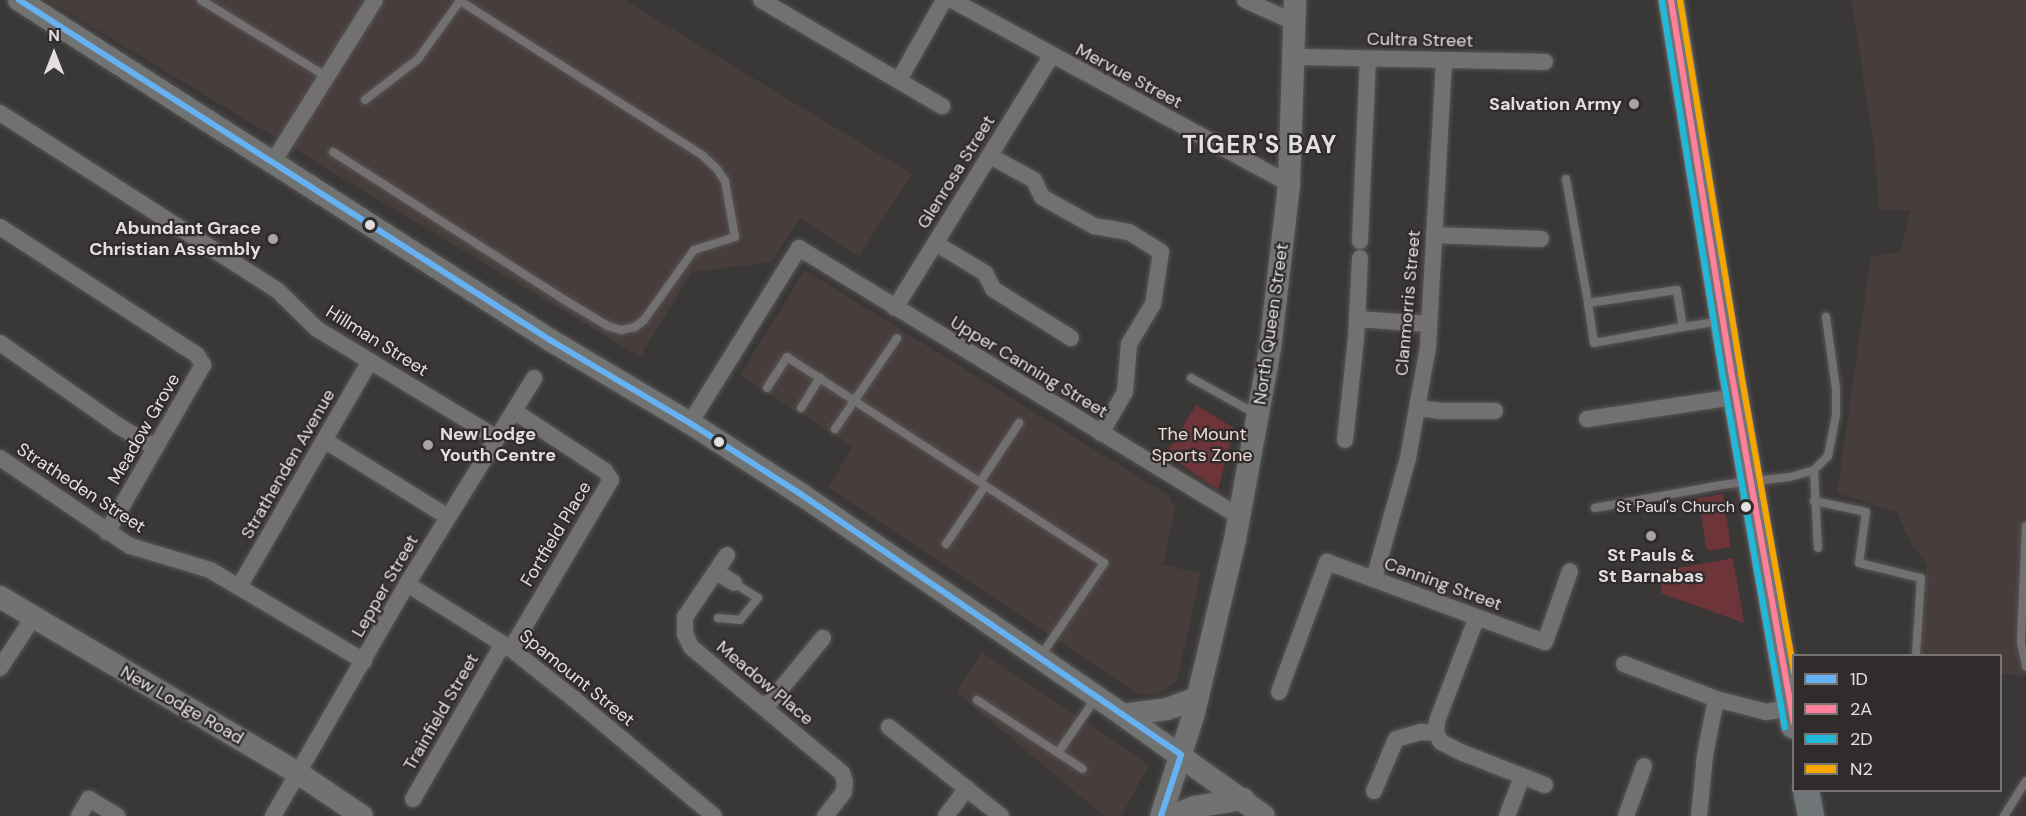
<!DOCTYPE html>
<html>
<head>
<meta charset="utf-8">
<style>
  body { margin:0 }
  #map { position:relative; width:2026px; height:816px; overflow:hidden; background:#3a3737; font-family:"DM Sans",sans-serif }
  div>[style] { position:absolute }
  .built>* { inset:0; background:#483d3d }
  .green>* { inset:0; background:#6d3439 }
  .roads { filter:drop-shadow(0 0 2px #585555) drop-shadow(0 0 2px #585555) }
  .lane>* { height:8px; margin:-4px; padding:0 4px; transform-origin:4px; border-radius:4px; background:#727070 }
  .street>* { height:16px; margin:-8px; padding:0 8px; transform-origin:8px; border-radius:8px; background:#727070 }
  .secondary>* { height:22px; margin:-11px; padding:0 11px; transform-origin:11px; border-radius:11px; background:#717373 }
  .primary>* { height:26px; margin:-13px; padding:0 13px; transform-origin:13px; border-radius:13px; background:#707577 }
  .bus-1>* { height:6px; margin:-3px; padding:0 3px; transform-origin:3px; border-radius:3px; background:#66b1f2 }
  .bus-2>* { height:6px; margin:-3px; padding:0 3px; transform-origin:3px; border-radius:3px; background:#ff8098 }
  .bus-3>* { height:6px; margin:-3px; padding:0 3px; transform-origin:3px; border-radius:3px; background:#20b9da }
  .bus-4>* { height:6px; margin:-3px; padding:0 3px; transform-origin:3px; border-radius:3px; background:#f7a600 }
  .dots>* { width:16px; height:16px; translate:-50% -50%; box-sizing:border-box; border:3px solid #312c2c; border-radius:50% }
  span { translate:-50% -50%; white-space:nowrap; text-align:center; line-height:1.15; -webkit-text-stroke:4.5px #312c2c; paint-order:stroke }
  .bus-label { font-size:16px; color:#e3dfdf }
  .right { translate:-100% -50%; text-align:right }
  .street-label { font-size:18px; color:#e3dfdf }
  .poi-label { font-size:18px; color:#e3dfdf; font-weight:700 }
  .left { translate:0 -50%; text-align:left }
  .park-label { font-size:18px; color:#f3dbdb }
  .district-label { font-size:24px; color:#e3dfdf; font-weight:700; letter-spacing:1.5px }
  .legend { position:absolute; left:1792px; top:654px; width:210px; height:138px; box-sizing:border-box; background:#312c2c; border:2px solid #787474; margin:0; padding:8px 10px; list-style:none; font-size:18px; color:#e3dfdf }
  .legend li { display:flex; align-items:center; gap:12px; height:30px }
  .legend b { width:30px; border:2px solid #787474 }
  .north { position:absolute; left:24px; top:24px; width:60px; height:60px; -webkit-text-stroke:4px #312c2c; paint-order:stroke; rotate:0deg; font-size:16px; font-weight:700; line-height:24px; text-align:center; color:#e3dfdf }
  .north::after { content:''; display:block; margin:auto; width:21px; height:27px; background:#e3dfdf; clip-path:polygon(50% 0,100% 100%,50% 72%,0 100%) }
</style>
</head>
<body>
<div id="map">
  <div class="built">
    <div style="clip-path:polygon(47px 0,624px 0,912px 174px,859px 256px,800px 218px,772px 262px,692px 272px,640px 357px)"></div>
    <div style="clip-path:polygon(1851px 0,2026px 0,2026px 676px,2001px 674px,2000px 656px,1921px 655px,1927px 565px,1911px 543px,1897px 512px,1837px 493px,1871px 257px,1901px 252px,1910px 211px,1879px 209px,1874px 144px)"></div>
    <div style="clip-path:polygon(805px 270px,1169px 496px,1175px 508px,1163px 565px,1201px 573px,1177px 681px,1158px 694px,1138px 694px,828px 487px,853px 447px,740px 375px)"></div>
    <div style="clip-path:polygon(982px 652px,1149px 765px,1121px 816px,1104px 816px,956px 692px)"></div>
  </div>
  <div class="green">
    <div style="clip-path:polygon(1196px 405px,1234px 428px,1218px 490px,1166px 454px)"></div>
    <div style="clip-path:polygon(1723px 494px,1731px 547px,1710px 551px,1706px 547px,1700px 506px,1689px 506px,1687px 500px)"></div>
    <div style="clip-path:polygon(1733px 558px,1744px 623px,1661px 593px,1662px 571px)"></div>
  </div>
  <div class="roads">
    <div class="lane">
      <div style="left:201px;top:0;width:148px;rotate:31.4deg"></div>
      <div style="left:365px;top:100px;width:67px;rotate:-37.7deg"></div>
      <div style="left:418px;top:59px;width:72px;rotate:-54.1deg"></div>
      <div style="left:333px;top:152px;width:279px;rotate:32.6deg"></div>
      <div style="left:568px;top:302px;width:47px;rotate:31deg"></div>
      <div style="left:608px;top:326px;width:14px;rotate:17deg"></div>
      <div style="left:621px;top:330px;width:14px;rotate:-12deg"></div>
      <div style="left:635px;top:327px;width:11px;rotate:-38deg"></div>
      <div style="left:644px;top:320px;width:86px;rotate:-54.5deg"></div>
      <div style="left:694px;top:250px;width:43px;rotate:-17.6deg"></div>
      <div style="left:735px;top:237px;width:57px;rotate:-100.1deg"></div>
      <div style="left:725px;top:181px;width:14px;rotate:-124deg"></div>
      <div style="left:717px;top:169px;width:21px;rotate:-137deg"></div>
      <div style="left:702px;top:155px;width:288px;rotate:-147.5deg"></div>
      <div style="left:1566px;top:179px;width:126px;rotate:79.9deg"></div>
      <div style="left:1683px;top:327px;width:90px;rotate:169.8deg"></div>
      <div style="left:1594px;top:343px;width:40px;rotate:-98.5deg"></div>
      <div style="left:1588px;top:303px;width:90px;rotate:-8.3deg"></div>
      <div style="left:1677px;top:290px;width:37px;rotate:81deg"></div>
      <div style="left:1683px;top:327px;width:36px;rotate:-9deg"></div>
      <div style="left:1191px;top:378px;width:74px;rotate:29deg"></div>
      <div style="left:767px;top:388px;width:37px;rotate:-57deg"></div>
      <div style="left:787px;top:357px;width:378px;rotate:33deg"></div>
      <div style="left:1104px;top:563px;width:114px;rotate:124.2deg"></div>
      <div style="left:801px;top:408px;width:36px;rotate:-58deg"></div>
      <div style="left:835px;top:429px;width:110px;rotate:-55.7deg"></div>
      <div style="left:1814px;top:470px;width:78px;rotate:87.1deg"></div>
      <div style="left:980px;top:482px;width:71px;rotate:-56.5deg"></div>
      <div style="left:1814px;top:501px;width:53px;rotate:11.9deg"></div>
      <div style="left:1866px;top:512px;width:51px;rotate:97.8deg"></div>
      <div style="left:1859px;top:563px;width:64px;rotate:13.6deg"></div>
      <div style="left:1921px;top:578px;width:78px;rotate:93.7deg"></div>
      <div style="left:1595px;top:508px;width:128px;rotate:-10.3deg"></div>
      <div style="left:1721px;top:485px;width:69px;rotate:-6.6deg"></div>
      <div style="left:1790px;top:477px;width:25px;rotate:-16deg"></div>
      <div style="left:1814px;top:470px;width:20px;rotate:-45deg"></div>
      <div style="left:1828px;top:456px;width:42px;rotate:-79deg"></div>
      <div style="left:1836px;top:415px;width:26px;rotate:-90deg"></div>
      <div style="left:1836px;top:389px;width:73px;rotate:-97.9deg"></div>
      <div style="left:2026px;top:526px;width:116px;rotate:92.5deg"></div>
      <div style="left:2021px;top:642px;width:25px;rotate:78deg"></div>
      <div style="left:946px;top:544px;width:70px;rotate:-56.1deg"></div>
      <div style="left:718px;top:618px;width:22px;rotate:5deg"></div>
      <div style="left:740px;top:620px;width:28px;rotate:-51deg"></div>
      <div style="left:758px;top:598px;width:28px;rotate:-148deg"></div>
      <div style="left:977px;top:700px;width:126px;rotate:33.1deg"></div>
      <div style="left:1058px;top:753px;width:65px;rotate:-55.6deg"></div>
      <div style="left:2004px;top:816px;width:41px;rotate:-57.8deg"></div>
    </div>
    <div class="street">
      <div style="left:761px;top:0;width:210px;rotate:30.4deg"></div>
      <div style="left:952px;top:0;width:384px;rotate:28.6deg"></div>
      <div style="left:1245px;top:0;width:54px;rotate:24.2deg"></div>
      <div style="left:1294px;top:57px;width:251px;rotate:1.1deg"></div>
      <div style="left:899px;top:80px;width:92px;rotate:-60.6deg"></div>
      <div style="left:0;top:113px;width:330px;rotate:32.6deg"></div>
      <div style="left:278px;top:291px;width:54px;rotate:44.3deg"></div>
      <div style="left:317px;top:329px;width:210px;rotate:31.2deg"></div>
      <div style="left:990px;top:156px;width:50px;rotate:28.6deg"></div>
      <div style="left:1034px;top:180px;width:19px;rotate:65deg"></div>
      <div style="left:1042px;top:197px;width:60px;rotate:29.1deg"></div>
      <div style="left:1094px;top:226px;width:36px;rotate:10deg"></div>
      <div style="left:1129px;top:232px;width:38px;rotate:32deg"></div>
      <div style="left:1161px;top:252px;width:53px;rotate:98.7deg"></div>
      <div style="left:1153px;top:304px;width:47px;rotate:121deg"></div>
      <div style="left:1129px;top:344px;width:48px;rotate:94.8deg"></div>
      <div style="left:1125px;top:392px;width:48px;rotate:120.3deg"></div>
      <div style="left:273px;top:162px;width:191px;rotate:-57.8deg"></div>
      <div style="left:0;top:227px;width:235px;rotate:33deg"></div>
      <div style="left:197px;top:355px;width:12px;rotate:59deg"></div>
      <div style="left:203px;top:365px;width:193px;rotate:119.9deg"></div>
      <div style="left:1434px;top:235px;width:107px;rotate:2.1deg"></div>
      <div style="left:1360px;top:241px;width:182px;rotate:-87.5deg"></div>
      <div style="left:935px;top:243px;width:58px;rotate:31deg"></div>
      <div style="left:985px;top:273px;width:18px;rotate:63deg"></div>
      <div style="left:993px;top:289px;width:92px;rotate:32.1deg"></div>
      <div style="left:895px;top:308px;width:296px;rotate:-58.2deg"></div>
      <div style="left:1357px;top:319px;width:72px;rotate:4deg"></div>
      <div style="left:0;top:343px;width:143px;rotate:35deg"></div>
      <div style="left:117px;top:425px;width:45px;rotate:30.5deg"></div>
      <div style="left:1417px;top:408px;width:25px;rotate:7deg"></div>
      <div style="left:1442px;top:411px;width:53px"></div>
      <div style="left:1587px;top:419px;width:150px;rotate:-8.5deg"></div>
      <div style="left:690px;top:423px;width:206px;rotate:-58.1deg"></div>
      <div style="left:799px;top:248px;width:517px;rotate:31.38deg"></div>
      <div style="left:324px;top:440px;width:146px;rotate:31.8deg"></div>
      <div style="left:1345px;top:440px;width:103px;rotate:-83.8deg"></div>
      <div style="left:1356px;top:338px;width:80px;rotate:-87.1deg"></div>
      <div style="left:0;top:458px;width:157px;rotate:34.1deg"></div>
      <div style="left:130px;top:546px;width:84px;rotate:16.7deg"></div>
      <div style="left:210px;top:570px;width:179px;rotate:30.6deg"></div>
      <div style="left:727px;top:555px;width:75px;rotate:124.1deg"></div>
      <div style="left:685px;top:617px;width:17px;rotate:90deg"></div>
      <div style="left:685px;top:634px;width:14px;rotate:65deg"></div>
      <div style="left:691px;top:647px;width:197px;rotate:39.8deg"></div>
      <div style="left:842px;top:773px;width:9px;rotate:72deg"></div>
      <div style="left:845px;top:782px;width:10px;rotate:96deg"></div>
      <div style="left:844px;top:792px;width:31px;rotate:128deg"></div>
      <div style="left:716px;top:572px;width:21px;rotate:31deg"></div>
      <div style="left:1374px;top:579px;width:126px;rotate:-74.3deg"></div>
      <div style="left:1408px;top:458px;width:113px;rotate:-79.8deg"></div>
      <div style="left:1428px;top:347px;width:287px;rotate:-86.8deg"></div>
      <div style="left:407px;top:584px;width:123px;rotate:32deg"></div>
      <div style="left:511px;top:649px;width:80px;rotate:38.4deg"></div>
      <div style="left:574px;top:699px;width:182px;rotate:39.9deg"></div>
      <div style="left:239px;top:587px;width:261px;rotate:-59.9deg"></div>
      <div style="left:511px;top:649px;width:196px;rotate:-59.4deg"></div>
      <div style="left:611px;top:480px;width:11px;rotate:-124deg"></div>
      <div style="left:605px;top:471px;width:109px;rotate:-146.6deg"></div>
      <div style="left:1624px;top:664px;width:98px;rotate:20.8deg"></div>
      <div style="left:1716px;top:699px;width:52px;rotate:14.6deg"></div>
      <div style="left:1766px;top:712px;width:24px;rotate:-9deg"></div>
      <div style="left:0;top:668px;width:60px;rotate:-56.6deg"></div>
      <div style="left:1279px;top:692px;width:139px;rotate:-69.7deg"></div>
      <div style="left:1327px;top:562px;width:232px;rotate:20.2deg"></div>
      <div style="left:1545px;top:642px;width:75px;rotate:-70.6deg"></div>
      <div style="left:765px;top:708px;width:91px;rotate:-50.4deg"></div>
      <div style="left:889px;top:727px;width:143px;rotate:38.5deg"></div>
      <div style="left:1436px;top:733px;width:12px;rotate:-85deg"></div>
      <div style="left:1437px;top:721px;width:111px;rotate:-69deg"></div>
      <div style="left:1374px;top:791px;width:56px;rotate:-67.1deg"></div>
      <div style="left:1396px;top:739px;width:26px;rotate:-16deg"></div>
      <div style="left:1421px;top:732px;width:15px;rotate:4deg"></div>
      <div style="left:1436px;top:733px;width:10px;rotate:61deg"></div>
      <div style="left:1441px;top:742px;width:25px;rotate:27deg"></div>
      <div style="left:1463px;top:753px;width:88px;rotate:21.3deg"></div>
      <div style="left:413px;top:799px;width:179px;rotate:-59.9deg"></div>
      <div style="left:79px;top:816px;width:20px;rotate:-60deg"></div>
      <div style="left:89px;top:799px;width:33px;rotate:31deg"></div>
      <div style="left:273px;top:816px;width:268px;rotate:-60deg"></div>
      <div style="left:407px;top:584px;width:242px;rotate:-58.3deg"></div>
      <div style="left:946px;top:816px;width:35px;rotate:-53deg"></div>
      <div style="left:1507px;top:816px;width:42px;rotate:-69deg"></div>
      <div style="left:1626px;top:816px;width:53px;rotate:-70.2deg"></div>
      <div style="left:1699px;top:816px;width:61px;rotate:-84.4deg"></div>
      <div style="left:1705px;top:755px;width:57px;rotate:-78.9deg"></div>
    </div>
    <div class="secondary">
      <div style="left:19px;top:0;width:631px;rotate:32.63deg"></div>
      <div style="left:550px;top:340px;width:163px;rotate:30.7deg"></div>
      <div style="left:690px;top:423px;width:130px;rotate:32.7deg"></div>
      <div style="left:799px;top:493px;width:393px;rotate:34.4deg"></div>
      <div style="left:1123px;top:715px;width:173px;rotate:35.6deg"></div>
      <div style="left:0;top:597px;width:346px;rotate:30.6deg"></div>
      <div style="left:298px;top:773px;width:77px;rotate:33.9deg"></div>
      <div style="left:1123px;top:715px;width:44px;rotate:-7.8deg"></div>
      <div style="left:1167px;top:709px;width:32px;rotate:-20deg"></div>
      <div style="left:1161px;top:816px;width:108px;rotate:-72.2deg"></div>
      <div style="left:1194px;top:713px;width:179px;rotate:-76.7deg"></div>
      <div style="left:1235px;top:539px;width:193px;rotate:-79.6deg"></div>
      <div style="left:1270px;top:349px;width:166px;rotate:-83.4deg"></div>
      <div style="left:1289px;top:184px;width:184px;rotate:-88.1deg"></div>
      <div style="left:1171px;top:816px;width:26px;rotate:-21deg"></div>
      <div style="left:1195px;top:807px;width:49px;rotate:-9.5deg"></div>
    </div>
    <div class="primary">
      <div style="left:1671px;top:0;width:381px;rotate:80.8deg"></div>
      <div style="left:1732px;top:376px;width:355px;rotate:80deg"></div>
      <div style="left:1806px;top:790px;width:26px;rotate:79deg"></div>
    </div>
  </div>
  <div class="bus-1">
    <div style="left:19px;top:0;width:631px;rotate:32.63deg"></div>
    <div style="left:550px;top:340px;width:163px;rotate:30.7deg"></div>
    <div style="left:690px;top:423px;width:130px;rotate:32.7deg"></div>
    <div style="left:799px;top:493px;width:463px;rotate:34.4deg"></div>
    <div style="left:1161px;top:816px;width:64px;rotate:-71.8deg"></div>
  </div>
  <div class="bus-2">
    <div style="left:1671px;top:0;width:381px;rotate:80.8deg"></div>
    <div style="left:1732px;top:376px;width:352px;rotate:79.9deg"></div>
  </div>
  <div class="bus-3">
    <div style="left:1662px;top:1px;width:381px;rotate:80.8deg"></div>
    <div style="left:1723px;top:377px;width:356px;rotate:80deg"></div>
  </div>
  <div class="bus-4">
    <div style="left:1680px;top:0;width:379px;rotate:80.7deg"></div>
    <div style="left:1741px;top:374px;width:303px;rotate:79.9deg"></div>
  </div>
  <div class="dots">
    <div style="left:1634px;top:104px;background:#a8a4a4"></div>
    <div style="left:370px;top:225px;background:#e3dfdf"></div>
    <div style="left:273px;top:239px;background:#a8a4a4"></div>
    <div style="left:719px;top:442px;background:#e3dfdf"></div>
    <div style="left:428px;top:445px;background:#a8a4a4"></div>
    <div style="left:1746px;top:507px;background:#e3dfdf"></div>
    <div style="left:1651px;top:536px;background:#a8a4a4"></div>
  </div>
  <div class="bus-label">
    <span class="right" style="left:1735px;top:507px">St Paul's Church</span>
  </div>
  <div class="street-label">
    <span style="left:1420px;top:40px;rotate:1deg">Cultra Street</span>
    <span style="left:1129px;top:76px;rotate:28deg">Mervue Street</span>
    <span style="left:956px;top:172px;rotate:-58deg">Glenrosa Street</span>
    <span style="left:1408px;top:303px;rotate:-85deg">Clanmorris Street</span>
    <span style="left:1271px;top:324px;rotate:-82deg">North Queen Street</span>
    <span style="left:377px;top:341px;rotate:32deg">Hillman Street</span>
    <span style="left:1029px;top:367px;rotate:31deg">Upper Canning Street</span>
    <span style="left:144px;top:429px;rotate:-60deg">Meadow Grove</span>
    <span style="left:288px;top:464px;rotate:-60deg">Strathenden Avenue</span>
    <span style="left:81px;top:488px;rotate:33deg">Stratheden Street</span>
    <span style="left:556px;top:534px;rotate:-59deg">Fortfield Place</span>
    <span style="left:1443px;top:584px;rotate:20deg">Canning Street</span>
    <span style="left:385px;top:586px;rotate:-60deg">Lepper Street</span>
    <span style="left:577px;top:678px;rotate:39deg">Spamount Street</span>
    <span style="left:765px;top:683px;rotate:40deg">Meadow Place</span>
    <span style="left:182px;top:705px;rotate:30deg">New Lodge Road</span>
    <span style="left:441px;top:712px;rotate:-60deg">Trainfield Street</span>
  </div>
  <div class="poi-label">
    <span class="right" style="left:1622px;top:104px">Salvation Army</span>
    <span class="right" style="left:261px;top:239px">Abundant Grace<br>Christian Assembly</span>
    <span class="left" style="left:440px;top:445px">New Lodge<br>Youth Centre</span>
    <span style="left:1651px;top:566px">St Pauls &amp;<br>St Barnabas</span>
  </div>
  <div class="park-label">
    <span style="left:1202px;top:445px">The Mount<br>Sports Zone</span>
  </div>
  <div class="district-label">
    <span style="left:1260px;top:145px">TIGER'S BAY</span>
  </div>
  <ul class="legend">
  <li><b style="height:8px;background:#66b1f2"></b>1D</li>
  <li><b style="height:8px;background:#ff8098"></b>2A</li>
  <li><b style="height:8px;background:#20b9da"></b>2D</li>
  <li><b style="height:8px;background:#f7a600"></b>N2</li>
  </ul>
  <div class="north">N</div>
</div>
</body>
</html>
